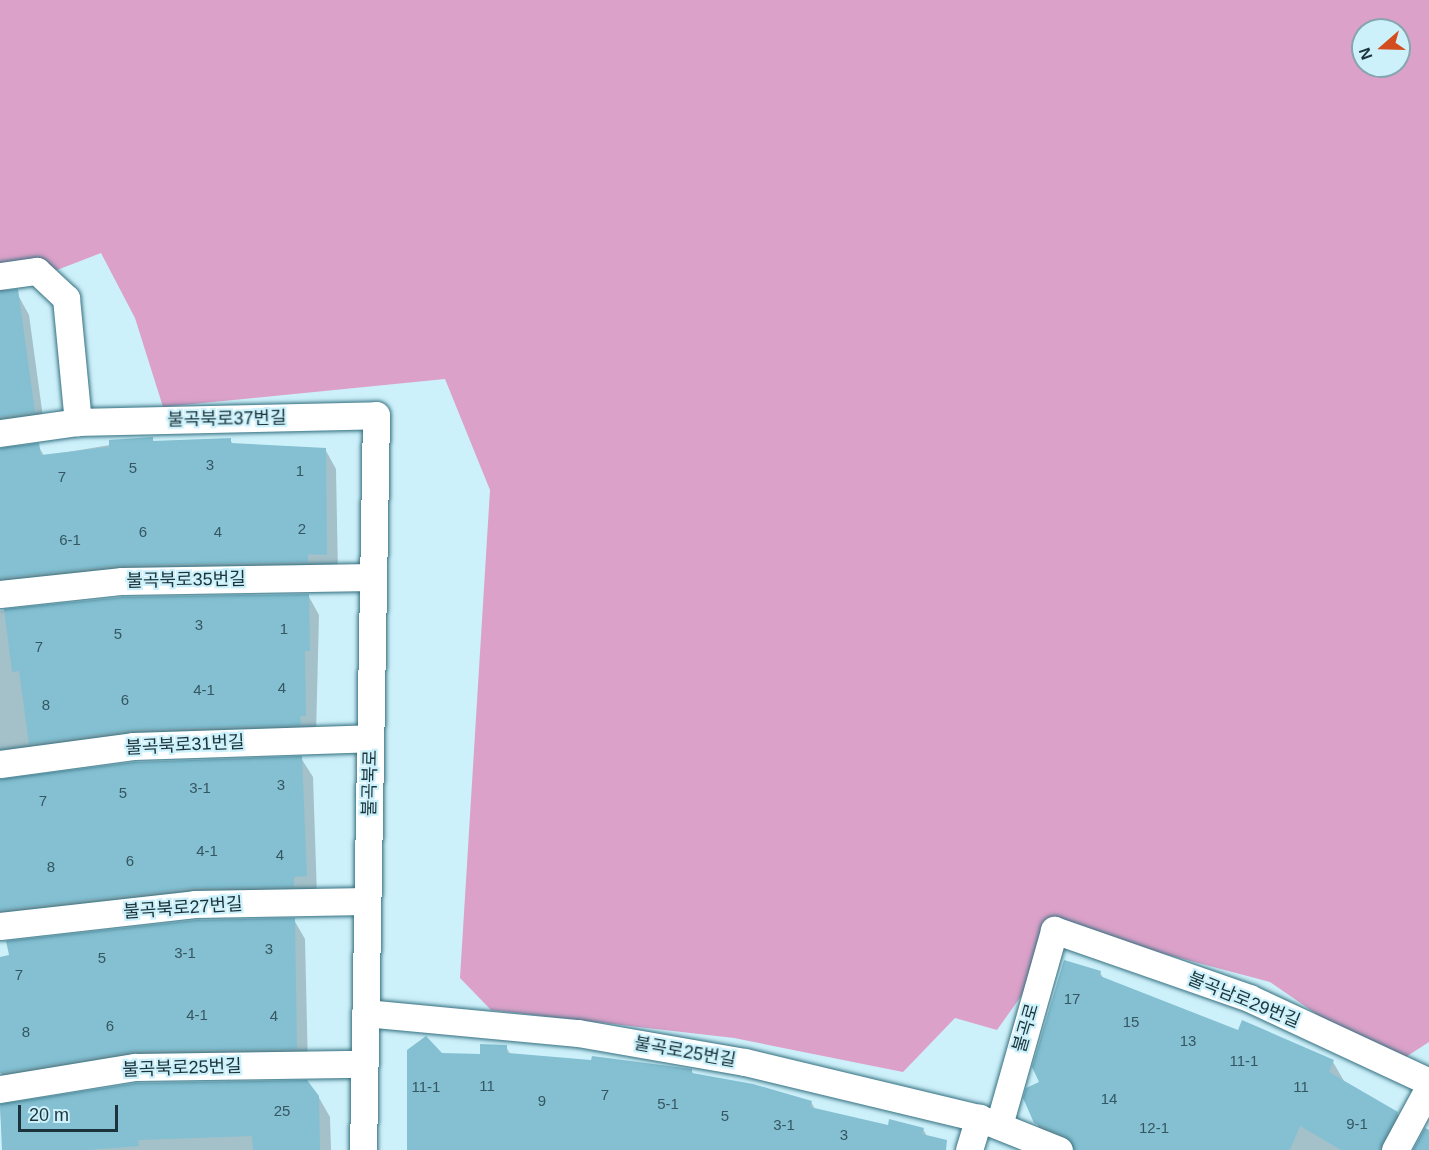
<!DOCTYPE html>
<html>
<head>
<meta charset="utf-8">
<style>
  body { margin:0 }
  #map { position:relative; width:1429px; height:1150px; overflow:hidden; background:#cdf1fb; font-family:Helvetica,"Noto Sans KR",sans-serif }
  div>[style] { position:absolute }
  .forest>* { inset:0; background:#dba1c9 }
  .shadow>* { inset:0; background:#0003 }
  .building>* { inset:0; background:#84c0d2 }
  .roads { filter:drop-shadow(0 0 2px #346f7f) drop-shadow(0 0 2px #346f7f) }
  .street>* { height:27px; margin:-13.5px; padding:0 13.5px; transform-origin:13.5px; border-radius:13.5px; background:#fff }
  span { translate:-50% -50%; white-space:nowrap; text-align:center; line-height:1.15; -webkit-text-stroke:4.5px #cdf1fb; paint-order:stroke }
  .number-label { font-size:15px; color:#355761 }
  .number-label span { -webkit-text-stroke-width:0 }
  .street-label { font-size:18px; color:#1b343b }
  .north { position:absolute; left:1351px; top:18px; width:60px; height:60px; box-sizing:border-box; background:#cdf1fb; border:2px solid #86a5ae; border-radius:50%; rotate:250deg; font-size:16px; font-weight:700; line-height:24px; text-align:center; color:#1b343b }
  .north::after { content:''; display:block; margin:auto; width:21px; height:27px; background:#d44d1e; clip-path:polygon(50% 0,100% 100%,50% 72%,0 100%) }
  .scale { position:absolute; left:18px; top:1105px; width:100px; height:27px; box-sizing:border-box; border:3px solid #1b343b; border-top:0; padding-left:8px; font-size:18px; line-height:21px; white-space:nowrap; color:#1b343b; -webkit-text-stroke:4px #cdf1fb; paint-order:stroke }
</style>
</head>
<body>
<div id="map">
  <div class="forest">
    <div style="clip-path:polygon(evenodd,0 0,1429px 0,1429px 1042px,1392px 1066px,1270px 982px,1123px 943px,1056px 947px,997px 1030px,955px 1018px,903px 1072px,734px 1038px,491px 1010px,460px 978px,490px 490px,445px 379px,163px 407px,135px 318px,101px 253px,0 292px,0 0,1363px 30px,1399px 30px,1399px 66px,1363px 66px,1363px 30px)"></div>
  </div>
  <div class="shadow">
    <div style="clip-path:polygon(18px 295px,29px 315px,45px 432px,0 443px,0 298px)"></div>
    <div style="clip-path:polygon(152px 438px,154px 442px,230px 440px,233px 444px,325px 449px,336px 469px,338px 574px,134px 585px,0 604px,0 449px,38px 445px,44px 456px)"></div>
    <div style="clip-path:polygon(308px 595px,319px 615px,316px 735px,143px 750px,0 774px,0 611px,123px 598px)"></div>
    <div style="clip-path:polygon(301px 758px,313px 777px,317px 896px,0 926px,0 780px)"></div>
    <div style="clip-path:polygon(294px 920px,305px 939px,308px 1068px,147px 1071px,12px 1092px,1px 1073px,0 959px)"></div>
    <div style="clip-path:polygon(1100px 973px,1104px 979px,1239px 1032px,1333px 1062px,1344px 1081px,1397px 1113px,1408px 1133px,1400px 1150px,1106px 1150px,1075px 1138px,1070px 1150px,1047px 1143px,1036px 1122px,1041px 1083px)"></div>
    <div style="clip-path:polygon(506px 1047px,511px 1055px,691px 1070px,694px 1075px,811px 1102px,815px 1109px,889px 1127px,923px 1129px,934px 1149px,408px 1150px,441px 1055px,481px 1056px)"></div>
    <div style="clip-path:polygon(137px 1084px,318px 1096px,330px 1117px,331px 1150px,3px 1150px,0 1107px)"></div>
  </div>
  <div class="building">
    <div style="clip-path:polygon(18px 289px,35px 412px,0 417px,0 291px)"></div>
    <div style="clip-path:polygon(153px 437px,153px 441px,231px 438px,231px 443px,326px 448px,327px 555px,308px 554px,308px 562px,122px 565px,0 578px,0 448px,39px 443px,41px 455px,109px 447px,109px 440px)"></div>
    <div style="clip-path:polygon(309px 594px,310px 651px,305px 651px,306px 716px,300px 716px,301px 725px,132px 730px,29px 744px,19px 671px,12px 672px,4px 609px,123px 597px)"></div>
    <div style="clip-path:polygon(302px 756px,307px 876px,294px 877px,294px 887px,193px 888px,0 910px,0 779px,134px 762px)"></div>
    <div style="clip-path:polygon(295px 918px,297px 1049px,135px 1051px,0 1073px,0 957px,9px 955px,6px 941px,196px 920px)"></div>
    <div style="clip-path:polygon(1064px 960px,1101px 971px,1100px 976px,1238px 1030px,1242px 1020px,1334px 1060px,1329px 1072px,1398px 1112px,1379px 1150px,1341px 1150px,1300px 1126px,1290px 1150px,1074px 1150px,1065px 1136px,1034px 1123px,1023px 1098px,1026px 1088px,1039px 1082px,1032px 1067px)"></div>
    <div style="clip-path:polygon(426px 1036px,442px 1053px,480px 1054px,480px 1044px,507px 1045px,507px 1053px,591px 1060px,592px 1056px,692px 1069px,692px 1073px,753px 1084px,812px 1101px,810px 1107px,888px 1125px,889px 1119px,924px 1128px,922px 1134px,947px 1140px,946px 1150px,407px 1150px,407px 1050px)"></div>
    <div style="clip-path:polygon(307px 1080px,319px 1096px,320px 1150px,253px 1150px,252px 1136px,138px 1140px,139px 1146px,88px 1150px,2px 1150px,0 1104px,136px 1083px)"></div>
    <div style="clip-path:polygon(1425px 1128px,1429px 1130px,1429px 1150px,1413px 1150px)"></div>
  </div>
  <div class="roads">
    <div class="street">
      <div style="left:0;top:276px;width:37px;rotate:-8deg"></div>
      <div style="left:37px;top:271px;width:40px;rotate:43deg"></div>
      <div style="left:66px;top:298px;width:125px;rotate:84.5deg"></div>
      <div style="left:0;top:433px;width:79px;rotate:-8deg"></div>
      <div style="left:78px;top:422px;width:298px;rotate:-1.3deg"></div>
      <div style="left:376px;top:415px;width:735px;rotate:91.01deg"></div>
      <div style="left:0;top:594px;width:123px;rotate:-6.1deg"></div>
      <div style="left:122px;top:581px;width:251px;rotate:-0.9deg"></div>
      <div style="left:0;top:764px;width:134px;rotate:-7.7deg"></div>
      <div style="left:133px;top:746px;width:237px;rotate:-1.9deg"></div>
      <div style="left:0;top:926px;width:196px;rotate:-6.4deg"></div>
      <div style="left:195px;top:904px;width:172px;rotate:-1deg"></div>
      <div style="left:365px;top:1013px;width:214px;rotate:5.4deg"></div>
      <div style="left:578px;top:1033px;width:169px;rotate:9.9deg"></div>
      <div style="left:745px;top:1062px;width:241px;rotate:13.5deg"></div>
      <div style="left:979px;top:1118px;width:86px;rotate:21.8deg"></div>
      <div style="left:0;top:1089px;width:137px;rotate:-9.3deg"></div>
      <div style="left:135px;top:1067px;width:229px;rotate:-0.8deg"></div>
      <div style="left:999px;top:1125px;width:203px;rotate:-74.2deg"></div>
      <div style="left:1054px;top:930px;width:207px;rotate:19.2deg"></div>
      <div style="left:1249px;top:998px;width:199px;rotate:25deg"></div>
      <div style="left:969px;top:1150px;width:34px;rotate:-73deg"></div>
      <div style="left:1395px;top:1150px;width:72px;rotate:-61.6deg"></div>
    </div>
  </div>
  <div class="number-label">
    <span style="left:210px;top:465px">3</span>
    <span style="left:133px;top:468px">5</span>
    <span style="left:300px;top:471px">1</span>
    <span style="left:62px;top:477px">7</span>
    <span style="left:302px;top:529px">2</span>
    <span style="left:143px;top:532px">6</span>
    <span style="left:218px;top:532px">4</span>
    <span style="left:70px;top:540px">6-1</span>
    <span style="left:199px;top:625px">3</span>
    <span style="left:284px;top:629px">1</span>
    <span style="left:118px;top:634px">5</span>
    <span style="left:39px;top:647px">7</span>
    <span style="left:282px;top:688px">4</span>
    <span style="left:204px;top:690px">4-1</span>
    <span style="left:125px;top:700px">6</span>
    <span style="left:46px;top:705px">8</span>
    <span style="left:281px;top:785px">3</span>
    <span style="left:200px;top:788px">3-1</span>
    <span style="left:123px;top:793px">5</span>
    <span style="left:43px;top:801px">7</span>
    <span style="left:207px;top:851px">4-1</span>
    <span style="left:280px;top:855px">4</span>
    <span style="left:130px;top:861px">6</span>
    <span style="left:51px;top:867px">8</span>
    <span style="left:269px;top:949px">3</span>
    <span style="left:185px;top:953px">3-1</span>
    <span style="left:102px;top:958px">5</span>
    <span style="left:19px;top:975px">7</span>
    <span style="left:1072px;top:999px">17</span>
    <span style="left:197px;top:1015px">4-1</span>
    <span style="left:274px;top:1016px">4</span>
    <span style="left:1131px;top:1022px">15</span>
    <span style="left:110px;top:1026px">6</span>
    <span style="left:26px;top:1032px">8</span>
    <span style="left:1188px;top:1041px">13</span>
    <span style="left:1244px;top:1061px">11-1</span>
    <span style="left:487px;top:1086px">11</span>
    <span style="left:426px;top:1087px">11-1</span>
    <span style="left:1301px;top:1087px">11</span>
    <span style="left:605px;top:1095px">7</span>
    <span style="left:1109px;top:1099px">14</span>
    <span style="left:542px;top:1101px">9</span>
    <span style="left:668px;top:1104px">5-1</span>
    <span style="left:282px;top:1111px">25</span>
    <span style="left:725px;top:1116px">5</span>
    <span style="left:1357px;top:1124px">9-1</span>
    <span style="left:784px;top:1125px">3-1</span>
    <span style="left:1154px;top:1128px">12-1</span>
    <span style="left:844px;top:1135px">3</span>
  </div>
  <div class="street-label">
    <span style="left:227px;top:419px;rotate:-1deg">불곡북로37번길</span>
    <span style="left:186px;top:580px;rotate:-1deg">불곡북로35번길</span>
    <span style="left:185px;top:745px;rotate:-3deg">불곡북로31번길</span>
    <span style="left:370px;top:783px;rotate:-89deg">불곡북로</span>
    <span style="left:183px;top:908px;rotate:-4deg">불곡북로27번길</span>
    <span style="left:1244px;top:1000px;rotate:22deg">불곡남로29번길</span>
    <span style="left:1026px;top:1028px;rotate:-74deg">불곡로</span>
    <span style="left:685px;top:1052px;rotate:10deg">불곡로25번길</span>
    <span style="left:182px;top:1068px;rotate:-2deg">불곡북로25번길</span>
  </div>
  <div class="north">N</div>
  <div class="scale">20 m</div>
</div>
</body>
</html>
